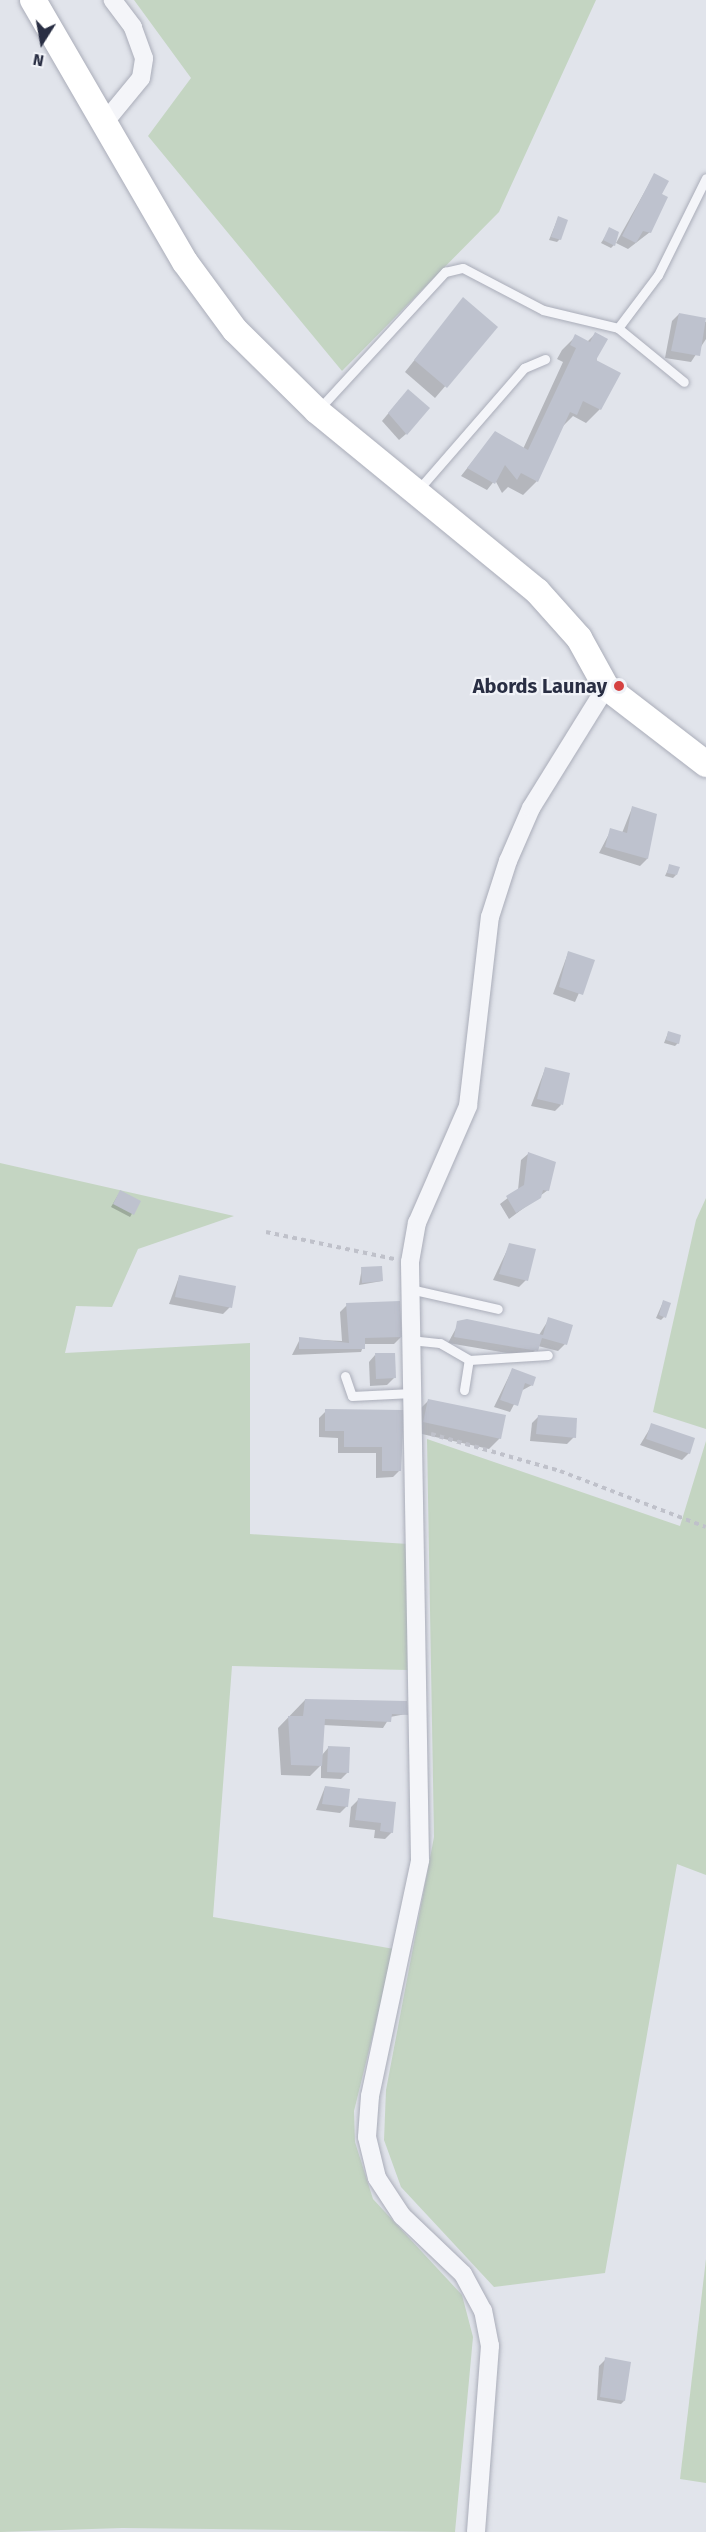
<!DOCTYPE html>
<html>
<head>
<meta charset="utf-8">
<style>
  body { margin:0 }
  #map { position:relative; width:706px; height:2532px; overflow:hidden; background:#e1e4eb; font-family:"Fira Sans",sans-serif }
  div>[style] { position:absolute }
  .green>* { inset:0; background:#c4d5c2 }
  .shadow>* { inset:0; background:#0003 }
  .building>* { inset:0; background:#bec2ce }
  .path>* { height:4px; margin-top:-2px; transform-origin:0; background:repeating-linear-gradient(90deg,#bfc1ca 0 4.5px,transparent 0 9px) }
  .roads { filter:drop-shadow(0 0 2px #aaadb9) drop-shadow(0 0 2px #aaadb9) }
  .lane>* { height:9px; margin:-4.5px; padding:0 4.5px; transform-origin:4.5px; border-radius:4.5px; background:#f4f5f9 }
  .street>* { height:18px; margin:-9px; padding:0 9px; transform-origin:9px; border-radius:9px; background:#f4f5f9 }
  .secondary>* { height:26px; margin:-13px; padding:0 13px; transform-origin:13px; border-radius:13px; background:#fff }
  .dots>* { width:16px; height:16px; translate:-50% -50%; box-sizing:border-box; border:3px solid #f1f3f8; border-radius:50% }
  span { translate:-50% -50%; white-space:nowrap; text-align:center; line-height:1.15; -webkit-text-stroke:4.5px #f1f3f8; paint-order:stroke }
  .poi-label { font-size:20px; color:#292e43; font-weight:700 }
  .right { translate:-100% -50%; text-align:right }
  .north { position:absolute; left:12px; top:12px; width:60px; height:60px; -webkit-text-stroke:4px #f1f3f8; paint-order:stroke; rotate:191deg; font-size:16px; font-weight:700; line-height:24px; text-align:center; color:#292e43 }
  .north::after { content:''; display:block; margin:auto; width:21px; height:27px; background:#292e43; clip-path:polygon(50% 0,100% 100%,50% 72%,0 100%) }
</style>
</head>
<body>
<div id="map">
  <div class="green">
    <div style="clip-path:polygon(134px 0,596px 0,499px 212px,342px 371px,148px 136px,191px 78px)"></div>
    <div style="clip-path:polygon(0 1163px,234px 1216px,138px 1249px,112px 1307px,76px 1306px,65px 1353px,250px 1343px,250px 1534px,408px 1544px,408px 1670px,232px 1666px,213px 1917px,394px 1949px,354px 2111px,355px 2142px,373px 2199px,462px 2295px,473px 2337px,455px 2532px,122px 2528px,0 2532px)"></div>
    <div style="clip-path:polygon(706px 1198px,706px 1429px,653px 1412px,696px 1220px)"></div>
    <div style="clip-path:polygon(427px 1439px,680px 1526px,706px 1441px,706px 1875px,677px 1864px,605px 2273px,494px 2287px,401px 2187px,384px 2140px,386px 2090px,434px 1837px)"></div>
    <div style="clip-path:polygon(706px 2259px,706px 2483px,680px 2479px)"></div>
  </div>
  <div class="shadow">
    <div style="clip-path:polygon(654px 175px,660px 195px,650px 232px,628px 249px,616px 243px)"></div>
    <div style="clip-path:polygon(558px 218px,560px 239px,557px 242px,549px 240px)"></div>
    <div style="clip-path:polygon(610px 229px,614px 245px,611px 248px,601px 243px)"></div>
    <div style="clip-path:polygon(463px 299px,496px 327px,435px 398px,405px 372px)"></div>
    <div style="clip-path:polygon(679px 314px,706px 322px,706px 339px,691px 362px,665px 358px,672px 321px)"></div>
    <div style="clip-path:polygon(595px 334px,600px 409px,586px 423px,573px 416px,561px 428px,537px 481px,523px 495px,508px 487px,502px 493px,495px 480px,487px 490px,461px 476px,495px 433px,523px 449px,563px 362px,557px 359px,562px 350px,576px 336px,587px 342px)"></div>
    <div style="clip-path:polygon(401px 398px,406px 434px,399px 440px,382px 421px)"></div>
    <div style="clip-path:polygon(632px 808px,655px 815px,647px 859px,640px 866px,599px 853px,611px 830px,622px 833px)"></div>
    <div style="clip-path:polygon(670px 865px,676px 875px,673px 878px,665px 876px)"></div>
    <div style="clip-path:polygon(568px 953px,593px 961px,575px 1002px,553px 994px)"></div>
    <div style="clip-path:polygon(668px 1033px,678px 1043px,675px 1046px,664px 1043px)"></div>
    <div style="clip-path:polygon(545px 1069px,561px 1105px,555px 1111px,531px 1106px)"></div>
    <div style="clip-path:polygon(528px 1154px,548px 1190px,509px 1219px,500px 1204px,518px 1190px,521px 1160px)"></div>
    <div style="clip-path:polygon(118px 1195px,139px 1202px,130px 1217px,111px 1207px)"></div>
    <div style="clip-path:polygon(510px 1244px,526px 1280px,519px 1287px,493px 1280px)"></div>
    <div style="clip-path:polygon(362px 1268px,382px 1281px,359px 1285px)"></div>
    <div style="clip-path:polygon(179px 1277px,230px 1307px,223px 1314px,169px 1304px)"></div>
    <div style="clip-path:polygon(663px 1302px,664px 1317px,661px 1320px,656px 1318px)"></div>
    <div style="clip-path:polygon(347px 1305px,401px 1337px,394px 1344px,364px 1344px,361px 1352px,292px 1355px,300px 1339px,342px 1341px,340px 1312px)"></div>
    <div style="clip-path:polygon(549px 1319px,565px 1344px,558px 1351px,538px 1346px,530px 1357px,448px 1343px,460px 1321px,539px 1335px)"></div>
    <div style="clip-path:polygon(375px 1355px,394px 1378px,387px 1385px,370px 1386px,369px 1362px)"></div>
    <div style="clip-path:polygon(512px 1370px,532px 1385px,521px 1391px,510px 1412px,494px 1407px)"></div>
    <div style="clip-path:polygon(428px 1401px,500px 1438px,489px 1449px,413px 1432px,418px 1411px)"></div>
    <div style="clip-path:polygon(326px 1411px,402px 1411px,400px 1470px,393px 1477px,376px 1478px,376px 1453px,338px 1453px,338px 1438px,319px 1437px,319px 1418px)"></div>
    <div style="clip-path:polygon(539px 1416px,574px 1437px,567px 1444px,530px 1441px,532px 1423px)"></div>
    <div style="clip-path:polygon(652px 1425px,689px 1453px,682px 1460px,640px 1445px)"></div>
    <div style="clip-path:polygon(305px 1700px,406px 1714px,390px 1717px,383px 1728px,323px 1725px,322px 1755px,328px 1748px,348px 1772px,341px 1779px,321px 1778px,321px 1765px,310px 1776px,281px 1775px,278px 1728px)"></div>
    <div style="clip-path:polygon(325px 1787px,347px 1806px,340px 1813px,316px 1810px)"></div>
    <div style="clip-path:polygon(358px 1800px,392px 1832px,385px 1839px,374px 1838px,375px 1830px,349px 1827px,351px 1807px)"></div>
    <div style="clip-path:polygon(606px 2359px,624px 2401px,621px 2404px,597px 2400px,599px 2366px)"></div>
  </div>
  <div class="building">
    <div style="clip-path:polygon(654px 173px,669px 181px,662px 194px,668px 197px,651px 233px,643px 231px,636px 243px,622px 236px)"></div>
    <div style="clip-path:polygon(558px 216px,568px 220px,561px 240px,551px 237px)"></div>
    <div style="clip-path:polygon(609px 227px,619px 232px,615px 246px,603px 240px)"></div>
    <div style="clip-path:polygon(463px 297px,498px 327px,447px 388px,414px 360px)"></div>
    <div style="clip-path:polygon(679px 313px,706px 318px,700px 356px,671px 351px)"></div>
    <div style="clip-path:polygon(595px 332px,608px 339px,596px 360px,621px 373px,601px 410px,583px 401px,577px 415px,570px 412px,538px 482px,521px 473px,517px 480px,505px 465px,495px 484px,467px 468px,495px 431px,528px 450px,576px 348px,570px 345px,575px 334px,590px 342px)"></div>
    <div style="clip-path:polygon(408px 389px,430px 408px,407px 435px,388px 413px)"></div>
    <div style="clip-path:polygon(632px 806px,657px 814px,648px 859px,605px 847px,610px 828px,627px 833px)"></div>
    <div style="clip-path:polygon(669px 864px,680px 867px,677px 875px,667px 873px)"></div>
    <div style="clip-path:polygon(568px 951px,595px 960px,583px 995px,559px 987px)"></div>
    <div style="clip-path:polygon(668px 1031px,681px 1035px,679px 1044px,666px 1040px)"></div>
    <div style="clip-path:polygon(545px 1067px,570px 1073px,563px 1105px,537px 1099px)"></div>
    <div style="clip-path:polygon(528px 1152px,556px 1162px,549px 1191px,543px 1190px,541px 1198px,516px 1213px,506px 1196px,524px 1185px)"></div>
    <div style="clip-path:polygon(120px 1190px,141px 1201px,134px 1215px,113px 1204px)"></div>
    <div style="clip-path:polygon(509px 1243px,536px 1249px,528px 1281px,499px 1274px)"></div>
    <div style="clip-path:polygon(382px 1266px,383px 1281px,362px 1283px,361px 1267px)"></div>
    <div style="clip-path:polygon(179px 1275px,236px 1286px,232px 1308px,175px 1297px)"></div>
    <div style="clip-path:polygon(663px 1300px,671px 1303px,666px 1318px,659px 1315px)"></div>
    <div style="clip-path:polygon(400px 1301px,402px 1337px,365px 1338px,365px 1349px,299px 1349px,299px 1337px,349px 1343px,346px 1303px)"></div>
    <div style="clip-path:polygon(548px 1317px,573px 1325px,567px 1345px,542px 1338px,538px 1351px,454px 1337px,457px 1321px,467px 1319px,543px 1335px)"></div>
    <div style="clip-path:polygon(375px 1353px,395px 1353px,396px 1378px,376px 1379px)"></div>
    <div style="clip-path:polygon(512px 1368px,536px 1377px,533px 1386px,525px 1383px,518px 1406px,500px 1400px)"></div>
    <div style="clip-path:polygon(428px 1399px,506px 1415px,501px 1439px,423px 1422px)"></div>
    <div style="clip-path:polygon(325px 1409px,404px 1410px,401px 1471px,382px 1471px,382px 1447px,344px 1447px,344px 1431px,325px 1431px)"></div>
    <div style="clip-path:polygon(538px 1415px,577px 1418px,576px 1438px,536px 1434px)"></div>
    <div style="clip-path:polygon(651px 1423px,695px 1438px,690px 1454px,646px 1439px)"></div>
    <div style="clip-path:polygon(305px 1699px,407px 1701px,408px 1715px,392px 1714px,391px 1722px,325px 1719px,322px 1766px,291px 1765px,288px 1716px,303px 1716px)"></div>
    <div style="clip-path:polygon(328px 1746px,350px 1747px,349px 1773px,327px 1772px)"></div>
    <div style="clip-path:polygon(325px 1786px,350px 1789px,348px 1807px,322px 1804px)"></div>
    <div style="clip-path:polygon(358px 1798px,396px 1802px,393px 1833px,380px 1831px,381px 1823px,355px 1820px)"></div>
    <div style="clip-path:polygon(605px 2357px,631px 2362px,625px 2401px,600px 2397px)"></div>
  </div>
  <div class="path">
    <div style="left:266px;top:1232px;width:131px;rotate:11.9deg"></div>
    <div style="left:431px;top:1434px;width:134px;rotate:16deg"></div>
    <div style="left:560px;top:1471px;width:156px;rotate:21deg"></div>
  </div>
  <div class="roads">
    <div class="lane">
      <div style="left:618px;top:328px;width:66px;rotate:-53deg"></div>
      <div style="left:658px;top:275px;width:108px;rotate:-63.7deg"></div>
      <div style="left:318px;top:410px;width:188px;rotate:-47.4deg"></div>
      <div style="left:445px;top:272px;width:18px;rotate:-13deg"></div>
      <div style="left:463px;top:268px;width:90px;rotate:27.7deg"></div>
      <div style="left:543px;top:310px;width:77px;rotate:13.5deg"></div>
      <div style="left:618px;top:328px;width:85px;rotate:39.3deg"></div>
      <div style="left:418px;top:490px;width:162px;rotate:-49deg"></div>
      <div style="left:524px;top:368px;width:23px;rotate:-23deg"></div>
      <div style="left:410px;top:1289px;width:90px;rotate:12.8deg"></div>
      <div style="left:410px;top:1340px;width:30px;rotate:6deg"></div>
      <div style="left:440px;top:1343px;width:34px;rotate:30deg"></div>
      <div style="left:469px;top:1360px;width:79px;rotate:-3.6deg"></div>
      <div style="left:345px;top:1376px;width:21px;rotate:71deg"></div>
      <div style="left:352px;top:1396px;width:60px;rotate:-2.9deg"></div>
      <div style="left:464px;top:1390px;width:30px;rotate:-81deg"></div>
    </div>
    <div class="street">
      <div style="left:104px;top:123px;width:58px;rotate:-50.6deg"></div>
      <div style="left:141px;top:78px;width:20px;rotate:-81deg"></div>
      <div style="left:144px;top:58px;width:33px;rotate:-110deg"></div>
      <div style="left:133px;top:27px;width:34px;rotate:-127deg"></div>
      <div style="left:476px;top:2532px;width:187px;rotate:-85.7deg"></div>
      <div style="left:490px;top:2346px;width:36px;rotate:-101deg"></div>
      <div style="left:483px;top:2311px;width:42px;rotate:-118.4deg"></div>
      <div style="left:463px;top:2274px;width:84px;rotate:-136.4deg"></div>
      <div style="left:402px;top:2216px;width:45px;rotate:-123.3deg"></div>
      <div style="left:377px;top:2178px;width:42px;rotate:-103.7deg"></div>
      <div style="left:367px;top:2137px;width:41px;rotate:-85.8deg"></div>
      <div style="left:370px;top:2096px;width:241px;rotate:-78deg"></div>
      <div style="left:420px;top:1860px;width:598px;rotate:-90.96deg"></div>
      <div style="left:410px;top:1262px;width:40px;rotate:-80deg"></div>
      <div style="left:417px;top:1223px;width:128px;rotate:-66.4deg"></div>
      <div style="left:468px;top:1106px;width:190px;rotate:-83.4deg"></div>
      <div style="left:490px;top:917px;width:59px;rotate:-72.2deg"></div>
      <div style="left:508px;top:861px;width:58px;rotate:-66.5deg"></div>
      <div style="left:531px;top:808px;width:142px;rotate:-58.2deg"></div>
    </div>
    <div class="secondary">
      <div style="left:33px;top:0;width:303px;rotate:59.9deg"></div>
      <div style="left:185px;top:262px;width:84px;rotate:53.7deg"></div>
      <div style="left:235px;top:330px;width:115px;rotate:44.6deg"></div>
      <div style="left:317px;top:411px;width:284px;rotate:39.3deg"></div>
      <div style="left:537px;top:591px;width:63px;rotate:48.2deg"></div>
      <div style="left:579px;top:638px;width:56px;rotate:61.1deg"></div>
      <div style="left:606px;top:687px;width:126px;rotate:37.6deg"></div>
    </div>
  </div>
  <div class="dots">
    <div style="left:619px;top:686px;background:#d54241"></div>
  </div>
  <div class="poi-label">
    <span class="right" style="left:607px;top:686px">Abords Launay</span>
  </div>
  <div class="north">N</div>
</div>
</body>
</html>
